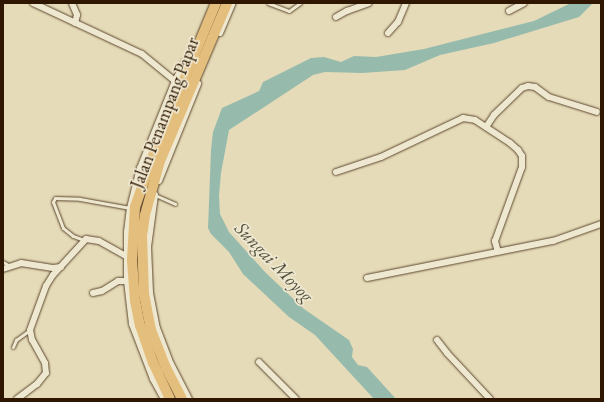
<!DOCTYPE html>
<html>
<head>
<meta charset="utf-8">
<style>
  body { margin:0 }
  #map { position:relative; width:604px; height:402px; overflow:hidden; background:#e6dbb8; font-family:"EB Garamond",serif }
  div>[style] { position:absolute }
  .water>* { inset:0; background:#96bbad }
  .roads { filter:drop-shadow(0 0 1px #5c472e) drop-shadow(0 0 1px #5c472e) }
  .lane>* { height:3px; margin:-1.5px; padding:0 1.5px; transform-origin:1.5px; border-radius:1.5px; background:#efe8d1 }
  .street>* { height:6px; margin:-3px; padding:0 3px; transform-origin:3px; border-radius:3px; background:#efe8d1 }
  .primary>* { height:10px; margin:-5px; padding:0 5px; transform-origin:5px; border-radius:5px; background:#e3be7c }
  span { translate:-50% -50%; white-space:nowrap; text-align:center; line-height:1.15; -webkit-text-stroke:3.5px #efe8d1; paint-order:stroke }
  .street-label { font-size:18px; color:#2e1600 }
  .water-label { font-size:19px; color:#52503d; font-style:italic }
  .frame { position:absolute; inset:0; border:4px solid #2e1600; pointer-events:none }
</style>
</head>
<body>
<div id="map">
  <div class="water">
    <div style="clip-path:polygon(571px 3px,593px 3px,579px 17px,494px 43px,440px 55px,405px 70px,362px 73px,325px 72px,313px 75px,229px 130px,221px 173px,219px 196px,220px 214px,229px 232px,265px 272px,304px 309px,349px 340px,353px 349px,352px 357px,358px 365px,367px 367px,396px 399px,374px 399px,315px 335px,289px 317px,243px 274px,229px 252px,211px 234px,208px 228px,211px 150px,213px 132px,222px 108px,259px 91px,263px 82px,311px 58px,324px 57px,341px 62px,354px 56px,376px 57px,424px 49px,534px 21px)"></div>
  </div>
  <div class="roads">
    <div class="lane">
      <div style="left:268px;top:3px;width:22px;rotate:21deg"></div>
      <div style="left:289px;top:11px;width:14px;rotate:-36deg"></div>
      <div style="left:155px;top:195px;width:22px;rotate:24deg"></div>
      <div style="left:84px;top:240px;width:12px;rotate:-160deg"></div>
      <div style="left:73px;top:236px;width:13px;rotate:-141deg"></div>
      <div style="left:63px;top:228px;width:28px;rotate:-111deg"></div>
      <div style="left:53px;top:202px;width:4px;rotate:-63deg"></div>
      <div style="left:55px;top:198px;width:25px;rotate:2deg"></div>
      <div style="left:80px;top:199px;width:51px;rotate:10.2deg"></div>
      <div style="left:3px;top:262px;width:8px;rotate:30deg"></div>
      <div style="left:13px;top:347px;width:8px;rotate:-67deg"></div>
      <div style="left:16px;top:340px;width:17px;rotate:-36deg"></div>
    </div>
    <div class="street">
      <div style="left:33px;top:3px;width:120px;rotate:25.1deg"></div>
      <div style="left:142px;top:54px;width:43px;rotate:39.3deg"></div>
      <div style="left:72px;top:3px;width:13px;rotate:67deg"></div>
      <div style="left:77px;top:15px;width:8px;rotate:104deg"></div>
      <div style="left:509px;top:11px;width:17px;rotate:-28deg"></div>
      <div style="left:336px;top:17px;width:13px;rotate:-29deg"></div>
      <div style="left:347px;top:11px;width:23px;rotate:-20deg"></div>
      <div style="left:220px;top:33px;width:33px;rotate:-67deg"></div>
      <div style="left:388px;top:33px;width:15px;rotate:-48deg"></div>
      <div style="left:398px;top:22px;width:21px;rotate:-67deg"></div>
      <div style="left:486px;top:127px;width:14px;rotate:-56deg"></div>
      <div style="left:494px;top:115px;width:39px;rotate:-44deg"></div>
      <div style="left:522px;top:88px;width:6px;rotate:-18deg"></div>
      <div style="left:528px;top:86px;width:7px;rotate:8deg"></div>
      <div style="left:535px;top:87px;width:17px;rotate:36deg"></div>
      <div style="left:549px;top:97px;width:50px;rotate:17.4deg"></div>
      <div style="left:336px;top:172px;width:47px;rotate:-18.4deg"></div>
      <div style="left:381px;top:157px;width:91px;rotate:-25.4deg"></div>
      <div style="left:463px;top:118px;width:12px;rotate:9deg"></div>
      <div style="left:475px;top:120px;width:42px;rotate:33.3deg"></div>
      <div style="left:510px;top:143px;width:11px;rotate:41deg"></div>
      <div style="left:518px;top:150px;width:7px;rotate:56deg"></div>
      <div style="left:522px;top:156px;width:11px;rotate:90deg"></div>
      <div style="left:522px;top:167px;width:79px;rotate:110deg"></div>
      <div style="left:495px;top:241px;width:11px;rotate:75deg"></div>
      <div style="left:159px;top:181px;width:105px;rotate:-68.1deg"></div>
      <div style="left:155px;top:195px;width:52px;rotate:97.7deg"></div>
      <div style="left:148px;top:247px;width:46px;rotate:87.5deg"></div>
      <div style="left:150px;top:293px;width:36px;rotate:79deg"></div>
      <div style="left:157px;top:328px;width:34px;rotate:69deg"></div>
      <div style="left:169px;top:360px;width:44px;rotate:62.9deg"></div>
      <div style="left:3px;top:269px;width:19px;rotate:-18deg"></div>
      <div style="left:21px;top:263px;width:32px;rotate:9deg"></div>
      <div style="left:53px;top:268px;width:8px;rotate:-7deg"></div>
      <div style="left:367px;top:278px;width:190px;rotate:-11.3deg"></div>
      <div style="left:553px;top:241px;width:51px;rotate:-19.5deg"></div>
      <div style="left:93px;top:293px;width:9px;rotate:-13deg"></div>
      <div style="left:102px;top:291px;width:19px;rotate:-32deg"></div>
      <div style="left:118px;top:281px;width:9px"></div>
      <div style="left:437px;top:340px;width:16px;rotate:52deg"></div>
      <div style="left:447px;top:353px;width:63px;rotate:46.9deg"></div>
      <div style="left:259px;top:362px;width:52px;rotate:45deg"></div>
      <div style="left:17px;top:399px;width:25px;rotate:-37deg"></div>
      <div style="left:37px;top:384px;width:14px;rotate:-51deg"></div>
      <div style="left:46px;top:373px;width:10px;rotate:-96deg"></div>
      <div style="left:45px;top:363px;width:26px;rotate:-119deg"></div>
      <div style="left:32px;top:340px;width:10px;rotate:-101deg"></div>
      <div style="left:30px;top:330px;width:47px;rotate:-70deg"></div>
      <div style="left:46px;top:286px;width:13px;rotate:-58deg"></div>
      <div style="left:53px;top:275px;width:49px;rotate:-47.5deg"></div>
      <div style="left:86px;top:239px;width:13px;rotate:9deg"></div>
      <div style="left:99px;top:241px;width:31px;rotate:29deg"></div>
      <div style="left:164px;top:399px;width:23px;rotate:-119deg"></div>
      <div style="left:153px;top:379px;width:59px;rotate:-110.9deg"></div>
      <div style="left:132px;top:324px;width:43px;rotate:-96.6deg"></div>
      <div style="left:127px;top:281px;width:49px;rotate:-90deg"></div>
      <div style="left:127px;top:232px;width:24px;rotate:-83deg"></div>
      <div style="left:130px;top:208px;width:41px;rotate:-76deg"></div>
      <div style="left:140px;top:168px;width:94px;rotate:-68.1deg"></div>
      <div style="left:175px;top:81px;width:21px;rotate:-62deg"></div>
      <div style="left:185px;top:62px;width:9px;rotate:-41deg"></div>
    </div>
    <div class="primary">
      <div style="left:170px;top:399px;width:40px;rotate:-115deg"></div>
      <div style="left:153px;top:363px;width:39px;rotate:-109deg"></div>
      <div style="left:140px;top:326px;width:25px;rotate:-101deg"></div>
      <div style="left:135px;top:301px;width:41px;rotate:-94.2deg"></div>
      <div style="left:132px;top:260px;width:53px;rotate:-86.8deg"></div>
      <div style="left:135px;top:207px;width:60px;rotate:-70.7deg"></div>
      <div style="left:155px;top:150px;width:159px;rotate:-67.5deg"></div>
      <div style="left:182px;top:399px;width:35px;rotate:-117deg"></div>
      <div style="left:166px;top:368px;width:41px;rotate:-111.5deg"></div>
      <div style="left:151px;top:330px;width:37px;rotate:-101deg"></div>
      <div style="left:144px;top:294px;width:58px;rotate:-92deg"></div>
      <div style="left:142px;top:236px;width:21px;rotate:-82deg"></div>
      <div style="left:145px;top:215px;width:56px;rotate:-74.5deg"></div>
      <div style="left:160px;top:161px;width:172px;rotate:-67deg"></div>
    </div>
  </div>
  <div class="street-label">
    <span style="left:165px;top:113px;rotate:-69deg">Jalan Penampang Papar</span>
  </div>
  <div class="water-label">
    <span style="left:274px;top:262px;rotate:46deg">Sungai Moyog</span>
  </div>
  <div class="frame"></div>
</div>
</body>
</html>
